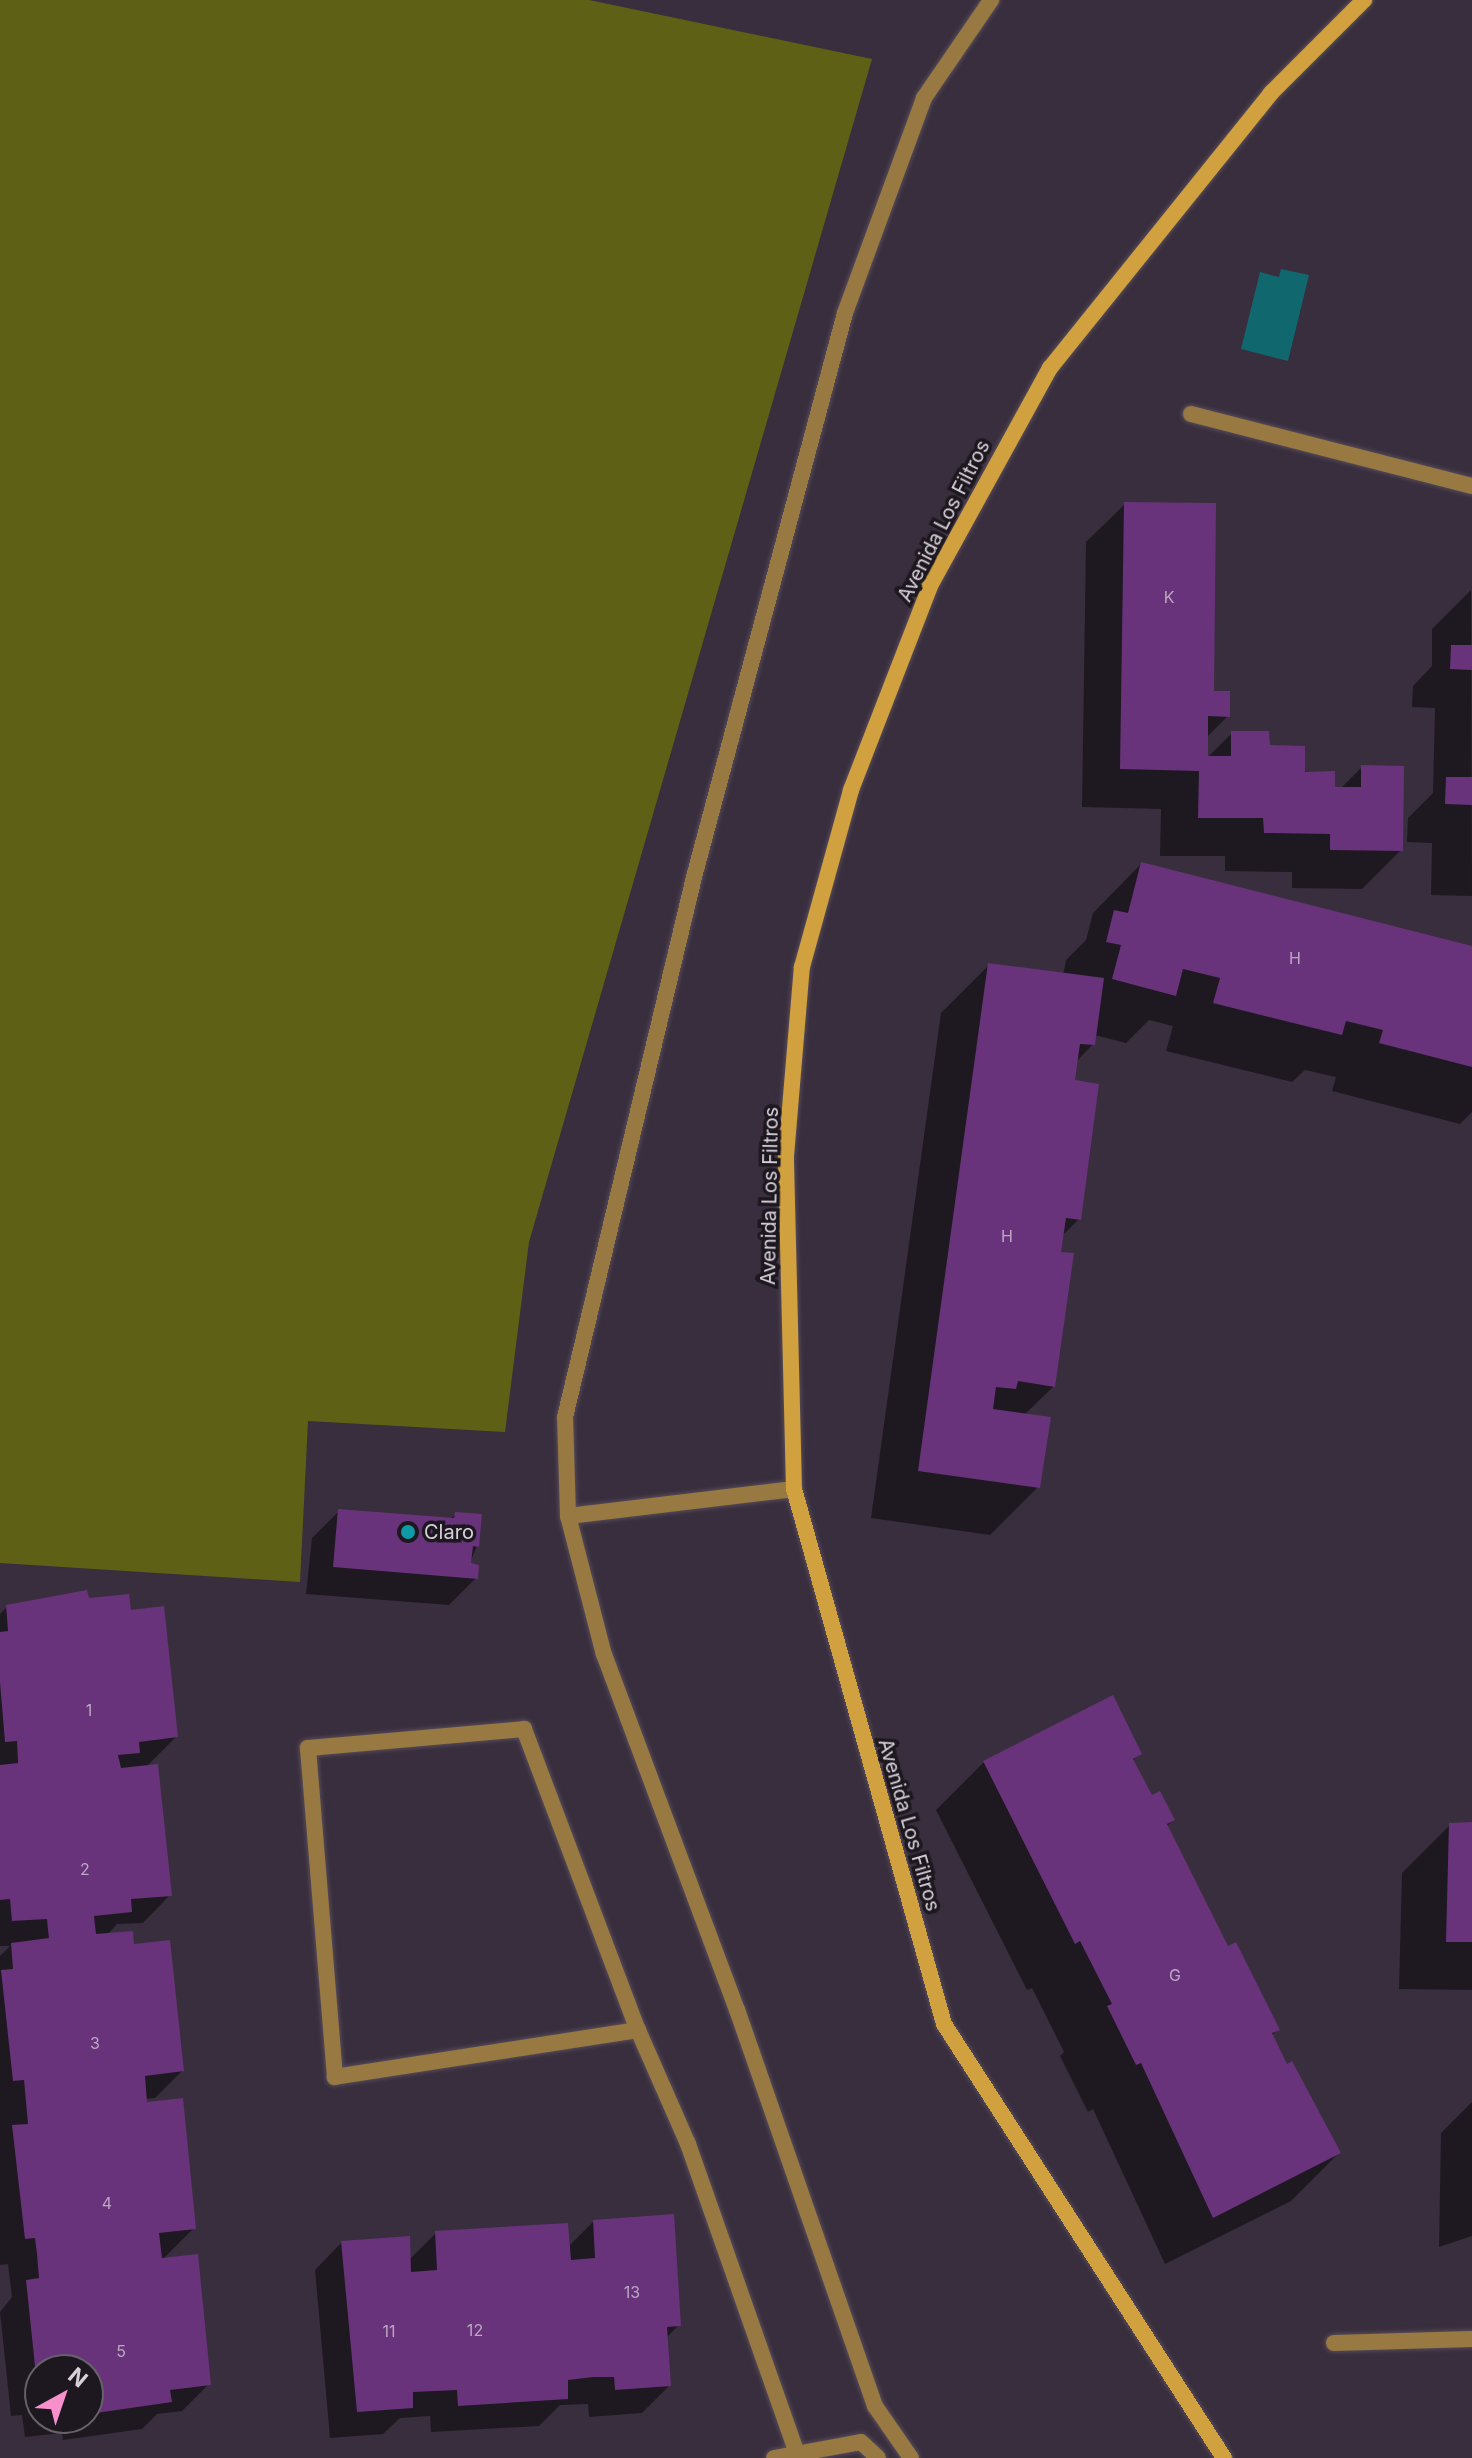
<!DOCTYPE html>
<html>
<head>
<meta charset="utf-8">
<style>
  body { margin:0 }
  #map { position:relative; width:1472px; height:2458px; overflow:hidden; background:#392e3d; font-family:Inter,sans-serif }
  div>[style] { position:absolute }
  .green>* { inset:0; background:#5e6115 }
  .water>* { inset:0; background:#11676e }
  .shadow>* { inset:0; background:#0007 }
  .building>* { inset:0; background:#68337a }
  .roads { filter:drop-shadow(0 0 2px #554b59) drop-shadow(0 0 2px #554b59) }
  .service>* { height:16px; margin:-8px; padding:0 8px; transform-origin:8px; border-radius:8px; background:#987941 }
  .minor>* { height:16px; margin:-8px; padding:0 8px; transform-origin:8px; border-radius:8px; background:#987941 }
  .secondary>* { height:16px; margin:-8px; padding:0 8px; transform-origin:8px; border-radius:8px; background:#d1a03f }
  .dots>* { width:22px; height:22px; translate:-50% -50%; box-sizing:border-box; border:4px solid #1d181f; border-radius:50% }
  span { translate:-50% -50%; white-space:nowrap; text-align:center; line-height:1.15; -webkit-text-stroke:7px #1d181f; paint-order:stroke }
  .number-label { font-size:16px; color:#bba9c2 }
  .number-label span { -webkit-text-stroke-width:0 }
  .street-label { font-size:20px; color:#d7d0da }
  .poi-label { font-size:20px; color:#d7d0da }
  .left { translate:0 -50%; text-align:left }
  .north { position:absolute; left:24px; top:2354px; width:80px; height:80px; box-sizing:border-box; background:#1d181f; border:2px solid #67626a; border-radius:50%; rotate:40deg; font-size:22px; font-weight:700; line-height:32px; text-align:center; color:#d7d0da }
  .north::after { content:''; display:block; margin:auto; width:28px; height:36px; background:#f790cd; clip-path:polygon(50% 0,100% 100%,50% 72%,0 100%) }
</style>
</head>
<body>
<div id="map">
  <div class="green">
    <div style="clip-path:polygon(0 0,589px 0,872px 59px,529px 1242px,505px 1432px,308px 1421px,300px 1582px,0 1563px)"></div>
  </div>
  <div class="water">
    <div style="clip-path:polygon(1281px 269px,1309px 275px,1288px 361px,1241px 349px,1260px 272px,1279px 277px)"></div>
  </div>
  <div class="shadow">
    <div style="clip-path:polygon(1125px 504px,1212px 693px,1228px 716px,1206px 738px,1206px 759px,1232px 733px,1268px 747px,1333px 789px,1340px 789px,1362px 767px,1401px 850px,1362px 889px,1292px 888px,1292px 872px,1225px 871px,1225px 856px,1160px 856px,1161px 809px,1082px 807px,1086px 542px)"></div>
    <div style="clip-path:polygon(1471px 590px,1472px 896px,1431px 895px,1432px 843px,1407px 842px,1408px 818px,1433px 793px,1435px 708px,1412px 707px,1413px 686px,1432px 666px,1432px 629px)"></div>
    <div style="clip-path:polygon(1141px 864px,1472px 948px,1472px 1112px,1460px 1124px,1332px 1091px,1336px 1077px,1305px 1070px,1292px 1082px,1166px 1051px,1173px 1026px,1149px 1020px,1126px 1043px,1094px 1035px,1093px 1044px,1076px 1062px,1073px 1081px,1079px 1219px,1061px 1237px,1054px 1386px,1024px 1415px,1038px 1487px,990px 1535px,871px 1518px,941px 1013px,989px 965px,1063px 975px,1066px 960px,1086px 940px,1093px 913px)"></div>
    <div style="clip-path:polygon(339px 1511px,450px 1519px,456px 1514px,477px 1546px,469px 1565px,476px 1578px,449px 1605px,306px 1594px,312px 1538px)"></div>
    <div style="clip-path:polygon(evenodd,87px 1600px,129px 1612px,176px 1737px,145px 1768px,170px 1895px,143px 1923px,117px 1924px,106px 1936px,132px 1946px,182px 2071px,155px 2098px,144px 2099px,194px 2228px,163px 2259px,209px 2384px,182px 2411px,157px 2414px,142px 2429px,63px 2440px,62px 2433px,25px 2437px,22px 2415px,11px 2416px,0 2312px,12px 2297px,8px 2264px,0 2265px,0 1956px,10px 1946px,0 1946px,0 1614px,7px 1607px,87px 1600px,40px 2370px,88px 2370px,88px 2418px,40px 2418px,40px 2370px)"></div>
    <div style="clip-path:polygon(1140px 1754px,1132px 1761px,1151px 1797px,1173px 1820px,1166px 1827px,1228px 1949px,1277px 2030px,1271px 2036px,1286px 2067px,1339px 2153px,1291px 2201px,1165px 2264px,1093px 2109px,1088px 2112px,1060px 2056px,1064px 2052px,1032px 1988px,1027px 1990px,936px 1810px,984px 1762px)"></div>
    <div style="clip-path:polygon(1472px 1824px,1472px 1990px,1399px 1989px,1402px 1873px,1450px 1825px)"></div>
    <div style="clip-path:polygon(1472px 2102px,1472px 2236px,1439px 2247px,1441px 2133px)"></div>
    <div style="clip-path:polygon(593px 2222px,679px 2325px,666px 2338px,669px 2386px,642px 2413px,589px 2417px,588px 2404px,560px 2405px,539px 2426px,431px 2432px,430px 2416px,400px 2418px,383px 2434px,330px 2438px,315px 2270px,342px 2242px,409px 2260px,436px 2233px,568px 2247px)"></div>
  </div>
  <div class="building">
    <div style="clip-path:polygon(1124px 502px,1216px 503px,1214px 691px,1230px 691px,1230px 717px,1208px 716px,1208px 756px,1231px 756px,1231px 731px,1269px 731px,1270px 745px,1305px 746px,1305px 772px,1335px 771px,1335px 787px,1361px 787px,1361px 765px,1404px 766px,1403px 851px,1330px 850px,1330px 834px,1264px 833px,1263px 818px,1198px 818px,1199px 771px,1120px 769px)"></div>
    <div style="clip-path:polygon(1451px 645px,1472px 645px,1472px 670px,1450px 669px)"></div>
    <div style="clip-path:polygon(1446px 777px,1472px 777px,1472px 805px,1445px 804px)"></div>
    <div style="clip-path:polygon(1141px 862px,1472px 946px,1472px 1067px,1379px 1043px,1383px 1030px,1346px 1021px,1342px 1035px,1213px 1003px,1220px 978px,1183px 969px,1176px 996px,1112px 979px,1121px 945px,1106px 942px,1114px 910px,1128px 913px)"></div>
    <div style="clip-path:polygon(988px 963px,1104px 978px,1095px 1045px,1080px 1044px,1075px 1080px,1099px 1084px,1081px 1220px,1066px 1218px,1061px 1252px,1074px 1253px,1055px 1387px,1018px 1381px,1016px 1389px,996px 1387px,993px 1409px,1051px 1417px,1040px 1488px,918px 1471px)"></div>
    <div style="clip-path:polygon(338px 1509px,454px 1518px,455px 1512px,482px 1514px,479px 1547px,473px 1546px,471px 1563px,479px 1565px,478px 1579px,333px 1567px)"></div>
    <div style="clip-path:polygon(87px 1590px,89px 1598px,129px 1594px,131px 1610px,164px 1606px,178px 1737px,139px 1742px,140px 1753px,118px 1755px,121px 1768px,158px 1764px,172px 1896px,131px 1899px,132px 1912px,94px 1916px,96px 1934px,133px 1931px,134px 1944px,170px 1940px,184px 2071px,145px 2076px,147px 2102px,183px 2098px,196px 2229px,159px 2233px,162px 2258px,198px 2254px,211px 2385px,170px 2390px,172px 2402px,89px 2414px,88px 2370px,40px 2370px,38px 2395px,26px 2280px,39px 2278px,37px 2254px,35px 2238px,25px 2239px,12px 2125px,28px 2124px,24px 2080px,13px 2081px,1px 1970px,13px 1969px,11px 1943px,49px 1938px,48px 1930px,47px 1919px,12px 1921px,10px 1899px,0 1900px,0 1765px,18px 1763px,17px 1741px,5px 1742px,0 1682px,0 1632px,8px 1631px,6px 1605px)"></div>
    <div style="clip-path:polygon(1113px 1695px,1142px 1754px,1133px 1759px,1152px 1795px,1160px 1791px,1175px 1820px,1167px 1824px,1228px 1946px,1236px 1942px,1280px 2030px,1272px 2033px,1287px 2064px,1292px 2061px,1341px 2153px,1213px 2218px,1141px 2063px,1136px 2065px,1107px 2006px,1112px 2004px,1080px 1941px,1075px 1944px,983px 1761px)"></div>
    <div style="clip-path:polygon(1472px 1822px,1472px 1942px,1446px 1942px,1449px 1823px)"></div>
    <div style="clip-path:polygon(674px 2214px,681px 2326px,667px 2327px,671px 2386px,615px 2390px,614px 2377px,593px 2377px,568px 2380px,568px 2399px,458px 2406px,457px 2390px,413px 2392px,413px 2408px,357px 2412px,341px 2241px,410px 2236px,411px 2272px,437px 2270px,435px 2231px,568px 2223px,571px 2260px,595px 2258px,593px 2220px)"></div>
  </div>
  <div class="roads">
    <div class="service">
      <div style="left:638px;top:2030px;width:307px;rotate:171.2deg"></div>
      <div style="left:335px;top:2077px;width:330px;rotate:-94.7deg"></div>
      <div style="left:308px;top:1748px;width:217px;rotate:-5deg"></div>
      <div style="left:524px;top:1729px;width:322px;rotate:69.3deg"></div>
      <div style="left:638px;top:2030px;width:124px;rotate:66.3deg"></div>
      <div style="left:688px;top:2144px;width:329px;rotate:70.6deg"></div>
      <div style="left:774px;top:2458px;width:88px;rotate:-10.4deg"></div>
      <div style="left:861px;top:2442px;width:23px;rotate:43deg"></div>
    </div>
    <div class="minor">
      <div style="left:1191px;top:414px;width:290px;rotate:14.4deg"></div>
      <div style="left:568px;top:1516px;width:228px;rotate:-6.8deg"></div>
      <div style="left:1334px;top:2343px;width:138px;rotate:-1.7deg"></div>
      <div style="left:911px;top:2458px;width:63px;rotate:-124.7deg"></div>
      <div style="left:875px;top:2406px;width:419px;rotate:-109.2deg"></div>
      <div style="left:737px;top:2010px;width:379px;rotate:-110.5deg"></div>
      <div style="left:604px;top:1655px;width:144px;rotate:-104.5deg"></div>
      <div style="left:568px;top:1516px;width:99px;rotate:-91.7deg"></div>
      <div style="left:565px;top:1417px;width:555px;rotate:-76.56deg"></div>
      <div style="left:694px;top:877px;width:584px;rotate:-75.01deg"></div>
      <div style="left:845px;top:313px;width:229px;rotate:-69.8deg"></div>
      <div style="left:924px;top:98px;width:119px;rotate:-55.6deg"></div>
    </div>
    <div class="secondary">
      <div style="left:1224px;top:2458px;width:516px;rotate:-122.83deg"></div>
      <div style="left:944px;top:2024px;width:556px;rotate:-105.66deg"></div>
      <div style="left:794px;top:1489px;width:333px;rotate:-91.4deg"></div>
      <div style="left:786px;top:1156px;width:190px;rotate:-85.2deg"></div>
      <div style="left:802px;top:967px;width:184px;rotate:-74.5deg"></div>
      <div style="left:851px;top:790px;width:219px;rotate:-68.8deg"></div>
      <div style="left:930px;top:586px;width:249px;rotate:-61.2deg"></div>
      <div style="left:1050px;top:368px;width:353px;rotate:-51.2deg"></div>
      <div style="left:1271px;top:93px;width:132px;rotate:-45deg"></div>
    </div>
  </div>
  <div class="dots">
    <div style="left:408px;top:1532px;background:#0f9aa8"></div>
  </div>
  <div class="number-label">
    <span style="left:1169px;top:597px">K</span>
    <span style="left:1295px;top:958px">H</span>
    <span style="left:1007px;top:1236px">H</span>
    <span style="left:89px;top:1710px">1</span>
    <span style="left:85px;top:1869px">2</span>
    <span style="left:1175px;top:1975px">G</span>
    <span style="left:95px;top:2043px">3</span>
    <span style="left:107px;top:2203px">4</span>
    <span style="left:632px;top:2292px">13</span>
    <span style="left:475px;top:2330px">12</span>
    <span style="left:389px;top:2331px">11</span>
    <span style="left:121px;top:2351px">5</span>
  </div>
  <div class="street-label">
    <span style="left:944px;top:521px;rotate:-63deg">Avenida Los Filtros</span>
    <span style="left:770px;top:1196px;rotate:-89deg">Avenida Los Filtros</span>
    <span style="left:909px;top:1825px;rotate:74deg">Avenida Los Filtros</span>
  </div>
  <div class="poi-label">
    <span class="left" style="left:424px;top:1532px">Claro</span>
  </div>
  <div class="north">N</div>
</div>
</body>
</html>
